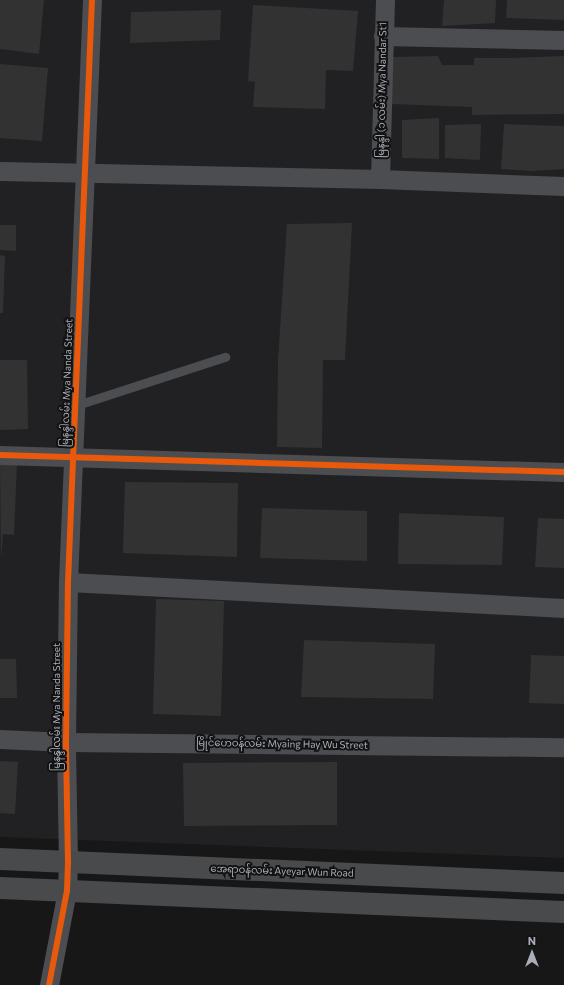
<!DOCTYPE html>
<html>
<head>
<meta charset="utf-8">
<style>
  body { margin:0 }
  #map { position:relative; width:564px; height:985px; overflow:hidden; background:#171718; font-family:Commissioner,"Noto Sans Myanmar",sans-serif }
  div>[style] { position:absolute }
  .built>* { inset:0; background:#212123 }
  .building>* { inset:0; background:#323233 }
  .lane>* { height:9px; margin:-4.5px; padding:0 4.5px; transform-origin:4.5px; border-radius:4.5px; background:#4c4d50 }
  .street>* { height:19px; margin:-9.5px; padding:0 9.5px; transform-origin:9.5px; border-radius:9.5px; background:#4c4d50 }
  .primary>* { height:22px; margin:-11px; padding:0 11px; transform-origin:11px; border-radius:11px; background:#494a4c }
  .cycleway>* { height:6px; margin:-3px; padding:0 3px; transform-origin:3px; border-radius:3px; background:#e8590c }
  span { translate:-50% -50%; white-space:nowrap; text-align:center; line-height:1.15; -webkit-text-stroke:4px #121213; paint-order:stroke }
  .street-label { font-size:10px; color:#aaaeb7 }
  .north { position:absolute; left:512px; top:933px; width:40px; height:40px; -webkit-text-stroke:3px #121213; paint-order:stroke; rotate:0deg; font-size:11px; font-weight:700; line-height:16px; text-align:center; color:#aaaeb7 }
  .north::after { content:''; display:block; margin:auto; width:14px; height:18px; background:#aaaeb7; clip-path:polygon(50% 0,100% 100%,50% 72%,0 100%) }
</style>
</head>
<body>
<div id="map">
  <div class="built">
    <div style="clip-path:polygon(0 0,564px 0,564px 858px,0 837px)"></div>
  </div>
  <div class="building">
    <div style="clip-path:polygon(0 0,44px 0,39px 54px,0 49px)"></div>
    <div style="clip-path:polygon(444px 0,496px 0,495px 23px,442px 26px)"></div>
    <div style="clip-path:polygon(507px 0,564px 0,564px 20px,506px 18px)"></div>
    <div style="clip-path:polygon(253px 5px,358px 11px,353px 71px,326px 70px,325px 109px,253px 107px,255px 82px,248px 81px)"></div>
    <div style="clip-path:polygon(221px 10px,220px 40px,130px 43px,131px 12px)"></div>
    <div style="clip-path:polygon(438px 56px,442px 65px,474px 65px,474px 58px,507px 58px,564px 56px,564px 114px,472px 115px,472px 107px,391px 104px,393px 57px)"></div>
    <div style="clip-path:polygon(0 64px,48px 68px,42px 141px,0 138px)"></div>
    <div style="clip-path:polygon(439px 118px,439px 159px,402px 158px,402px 120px)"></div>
    <div style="clip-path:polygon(481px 124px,480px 160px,445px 158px,445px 125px)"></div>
    <div style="clip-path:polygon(504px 124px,564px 126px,564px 169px,533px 171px,501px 169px)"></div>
    <div style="clip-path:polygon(352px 223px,345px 360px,323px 360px,322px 448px,277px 447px,278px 360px,287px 224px)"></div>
    <div style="clip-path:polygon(0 225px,16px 225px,16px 251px,0 250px)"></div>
    <div style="clip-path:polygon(0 255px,5px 256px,3px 313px,0 313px)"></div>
    <div style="clip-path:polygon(0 360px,27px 360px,28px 429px,0 430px)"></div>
    <div style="clip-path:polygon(0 462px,17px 463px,14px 535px,3px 534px,1px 560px)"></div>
    <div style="clip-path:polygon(125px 482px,238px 483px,237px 557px,123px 553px)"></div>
    <div style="clip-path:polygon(262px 508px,367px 511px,367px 561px,260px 558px)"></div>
    <div style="clip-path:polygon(399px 513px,504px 517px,502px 565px,398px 564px)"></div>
    <div style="clip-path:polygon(538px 518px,564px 519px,564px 568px,535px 567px)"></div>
    <div style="clip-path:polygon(156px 599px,224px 601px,221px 716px,153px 714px)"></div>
    <div style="clip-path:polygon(304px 640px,435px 644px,433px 699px,301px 697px)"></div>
    <div style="clip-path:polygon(531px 655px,564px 656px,564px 704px,529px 703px)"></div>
    <div style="clip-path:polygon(0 659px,16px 659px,17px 698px,0 698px)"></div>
    <div style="clip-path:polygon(0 761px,18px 762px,15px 814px,0 813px)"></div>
    <div style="clip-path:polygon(337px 762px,337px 825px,184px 826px,183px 763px)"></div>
  </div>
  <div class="lane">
    <div style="left:77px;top:405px;width:156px;rotate:-18deg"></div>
  </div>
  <div class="street">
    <div style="left:383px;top:36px;width:181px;rotate:1.3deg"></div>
    <div style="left:0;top:171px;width:380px;rotate:1.2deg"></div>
    <div style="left:380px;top:179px;width:184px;rotate:2.2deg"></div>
    <div style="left:380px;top:179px;width:179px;rotate:-88.4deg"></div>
    <div style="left:0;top:455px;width:564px;rotate:1.73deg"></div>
    <div style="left:68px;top:582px;width:497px;rotate:3deg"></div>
    <div style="left:0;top:739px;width:66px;rotate:2.6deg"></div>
    <div style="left:66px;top:742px;width:498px;rotate:0.6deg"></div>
    <div style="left:49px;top:985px;width:96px;rotate:-79.2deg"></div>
    <div style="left:67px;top:891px;width:29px;rotate:-88deg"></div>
    <div style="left:68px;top:862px;width:120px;rotate:-91deg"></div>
    <div style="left:66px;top:742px;width:160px;rotate:-89.3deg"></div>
    <div style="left:68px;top:582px;width:582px;rotate:-87.64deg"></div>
  </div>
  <div class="primary">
    <div style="left:0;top:859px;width:565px;rotate:2.44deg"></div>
    <div style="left:0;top:888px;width:565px;rotate:2.44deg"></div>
  </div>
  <div class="cycleway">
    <div style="left:0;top:455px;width:564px;rotate:1.73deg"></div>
    <div style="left:49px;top:985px;width:96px;rotate:-79.2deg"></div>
    <div style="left:67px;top:891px;width:29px;rotate:-88deg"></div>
    <div style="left:68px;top:862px;width:120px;rotate:-91deg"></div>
    <div style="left:66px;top:742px;width:160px;rotate:-89.3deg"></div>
    <div style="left:68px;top:582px;width:582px;rotate:-87.64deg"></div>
  </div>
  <div class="street-label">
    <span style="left:382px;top:90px;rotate:-89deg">မြနန္ဒါ (၁ လမ်း) Mya Nandar St1</span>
    <span style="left:67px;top:383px;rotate:-88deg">မြနန္ဒါလမ်း Mya Nanda Street</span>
    <span style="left:57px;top:707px;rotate:-90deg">မြနန္ဒါလမ်း Mya Nanda Street</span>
    <span style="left:282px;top:744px;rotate:1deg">မြိုင်ဟေဝန်လမ်း Myaing Hay Wu Street</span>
    <span style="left:282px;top:871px;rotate:2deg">အေရာဝန်လမ်း Ayeyar Wun Road</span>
  </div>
  <div class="north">N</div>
</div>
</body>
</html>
